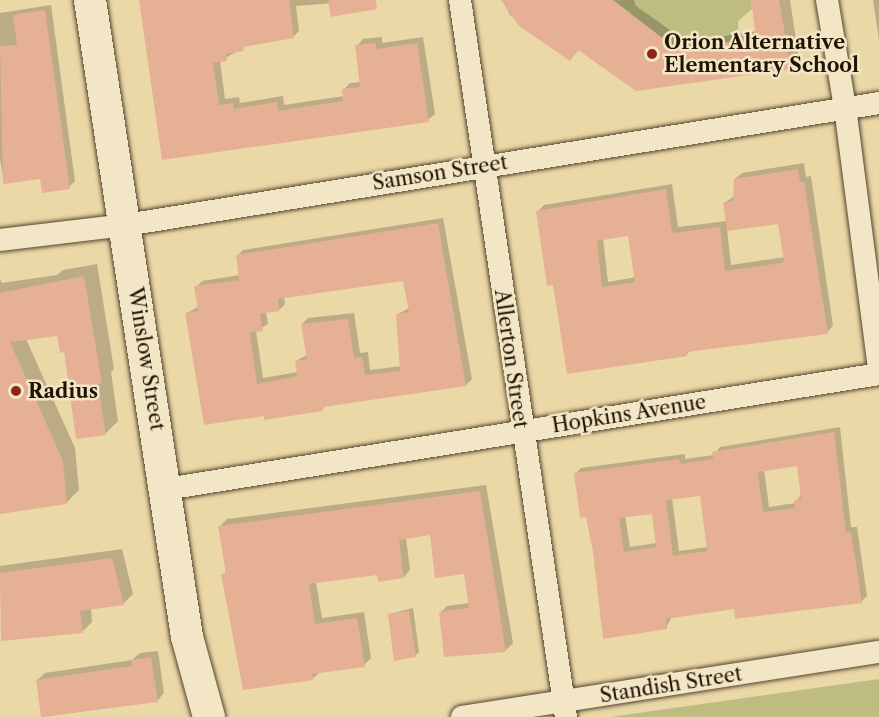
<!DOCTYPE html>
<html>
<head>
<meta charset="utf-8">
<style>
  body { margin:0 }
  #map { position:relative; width:879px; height:717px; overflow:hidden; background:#ebd8a7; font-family:"Libre Caslon Text",serif }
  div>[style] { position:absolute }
  .green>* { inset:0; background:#bfbc82 }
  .shadow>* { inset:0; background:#0003 }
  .building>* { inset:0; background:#e6b095 }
  .roads { filter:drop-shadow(0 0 2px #54452e) drop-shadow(0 0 2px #54452e) }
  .street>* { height:22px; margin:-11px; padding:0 11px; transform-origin:11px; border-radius:11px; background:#f2e6c6 }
  .secondary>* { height:32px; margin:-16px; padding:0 16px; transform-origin:16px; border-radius:16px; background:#f2e6c6 }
  .dots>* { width:16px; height:16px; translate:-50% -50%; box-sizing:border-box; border:3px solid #f2e6c6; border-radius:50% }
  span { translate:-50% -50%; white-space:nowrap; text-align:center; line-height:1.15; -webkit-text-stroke:5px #f2e6c6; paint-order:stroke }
  .poi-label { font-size:20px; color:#221405; font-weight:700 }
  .left { translate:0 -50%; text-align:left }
  .street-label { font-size:20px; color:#221405 }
</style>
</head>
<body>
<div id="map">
  <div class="green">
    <div style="clip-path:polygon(604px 0,751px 0,752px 9px,738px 21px,739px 40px,674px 51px,628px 16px,630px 12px)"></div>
    <div style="clip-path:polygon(879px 679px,879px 717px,610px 717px)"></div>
  </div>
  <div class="shadow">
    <div style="clip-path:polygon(141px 0,374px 0,296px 6px,299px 31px,293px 37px,248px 45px,220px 61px,225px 99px,239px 97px,240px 103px,283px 96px,284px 105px,344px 96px,343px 90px,350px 83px,361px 82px,357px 46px,363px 39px,382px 37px,382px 43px,423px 37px,435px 114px,428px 120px,164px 158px)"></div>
    <div style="clip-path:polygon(634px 0,636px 6px,687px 42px,757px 31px,753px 0,790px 0,799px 59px,790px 68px,579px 50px,570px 59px,510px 15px,503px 1px)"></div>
    <div style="clip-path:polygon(873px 0,879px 0,879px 40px)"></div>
    <div style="clip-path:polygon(51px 5px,75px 181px,69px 187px,40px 177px,4px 182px,0 159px,0 13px)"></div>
    <div style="clip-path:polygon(evenodd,804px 163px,806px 177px,811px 176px,833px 326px,827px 332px,691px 350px,687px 354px,554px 283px,538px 211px,544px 205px,672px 184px,678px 227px,727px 221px,724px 203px,735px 196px,735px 179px,742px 173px,804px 163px,780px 222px,785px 257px,731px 265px,727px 229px,780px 222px,804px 163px,629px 234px,636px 277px,608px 282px,603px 238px,629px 234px)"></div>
    <div style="clip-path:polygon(evenodd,443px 218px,472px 379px,466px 385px,327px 405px,322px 409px,265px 414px,187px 313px,198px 307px,196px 287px,202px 281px,240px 275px,237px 256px,243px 250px,443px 218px,404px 279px,409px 308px,398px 314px,402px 366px,370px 370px,368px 352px,360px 353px,354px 313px,308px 318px,302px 324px,307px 355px,296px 361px,298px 372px,263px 378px,256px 331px,268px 324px,266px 312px,279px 310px,285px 304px,284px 297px,404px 279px)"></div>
    <div style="clip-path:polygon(97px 264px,114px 369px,111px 372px,118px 421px,105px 434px,58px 334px,26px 339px,75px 448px,79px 490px,66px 503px,0 512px,0 279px,2px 283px,57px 275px,63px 270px)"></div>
    <div style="clip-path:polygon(evenodd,840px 427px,851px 527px,857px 527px,867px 596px,861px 602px,735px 607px,672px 617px,666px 627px,595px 552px,575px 474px,581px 468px,685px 454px,685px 459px,714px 455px,720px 447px,840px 427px,798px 465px,801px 494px,796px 503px,769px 507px,764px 469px,798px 465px,840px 427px,702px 494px,708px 547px,679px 551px,672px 498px,702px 494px,840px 427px,653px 512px,657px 543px,630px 547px,625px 515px,653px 512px)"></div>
    <div style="clip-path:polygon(486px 485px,513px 643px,506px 650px,445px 656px,440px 613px,447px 606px,470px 603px,466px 573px,432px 534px,406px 538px,410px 570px,404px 577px,378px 573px,316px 582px,322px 618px,364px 612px,371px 658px,364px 665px,320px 672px,312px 679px,223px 575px,227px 571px,220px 526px,227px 519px)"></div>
    <div style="clip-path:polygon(122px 549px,133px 594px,124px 603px,91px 608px,92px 622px,83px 631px,2px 639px,0 566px)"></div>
    <div style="clip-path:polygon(413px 608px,419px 652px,415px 656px,390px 614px)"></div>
    <div style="clip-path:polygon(158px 651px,164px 693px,157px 701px,43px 717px,37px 680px,45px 673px,132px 660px,140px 653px)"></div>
  </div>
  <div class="building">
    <div style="clip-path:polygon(139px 0,289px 0,294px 38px,243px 47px,244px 51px,226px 54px,227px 61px,213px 63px,219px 105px,233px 103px,234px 109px,277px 102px,278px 111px,343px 101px,342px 89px,360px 87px,355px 45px,376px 43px,376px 49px,417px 43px,429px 122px,162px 160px)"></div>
    <div style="clip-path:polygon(328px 0,376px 0,377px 9px,331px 17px)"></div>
    <div style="clip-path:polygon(501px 0,613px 0,678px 50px,756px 38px,751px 0,779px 0,791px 69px,636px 91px,578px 50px,570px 61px,519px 26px)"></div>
    <div style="clip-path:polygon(45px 10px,70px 189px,42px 193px,40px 179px,3px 184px,0 46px,17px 45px,13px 15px)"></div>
    <div style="clip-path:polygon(evenodd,798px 169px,800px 182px,804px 182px,828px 334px,687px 352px,687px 356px,567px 374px,553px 285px,547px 286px,536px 211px,666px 189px,672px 233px,720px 227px,725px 271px,781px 263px,784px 261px,778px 224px,727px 231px,723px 203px,733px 201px,734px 179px,798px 169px,628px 236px,635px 282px,602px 287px,597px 241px,628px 236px)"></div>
    <div style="clip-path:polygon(evenodd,438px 223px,466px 386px,323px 407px,323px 411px,277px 418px,264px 420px,264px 416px,204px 425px,185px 313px,198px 311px,194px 286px,239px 280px,236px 255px,438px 223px,403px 281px,409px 312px,396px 314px,400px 371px,365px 375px,362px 357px,354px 358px,348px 319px,301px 324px,307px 359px,295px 361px,297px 376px,257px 384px,250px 333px,263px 331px,260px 314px,279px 311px,278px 299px,403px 281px)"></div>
    <div style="clip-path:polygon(84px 276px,102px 383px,98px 384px,106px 435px,76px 439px,64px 352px,60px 353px,57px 336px,10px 342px,63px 461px,67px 504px,0 514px,0 293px)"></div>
    <div style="clip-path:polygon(evenodd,834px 432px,846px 533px,851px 532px,862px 603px,735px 619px,734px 609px,666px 619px,667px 629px,603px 639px,593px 552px,586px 517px,580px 518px,574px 473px,679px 459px,680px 464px,713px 459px,712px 452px,834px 432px,797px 466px,801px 499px,794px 500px,795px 508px,763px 512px,758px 472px,797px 466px,834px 432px,700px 496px,707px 551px,673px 556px,666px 500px,700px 496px,834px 432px,652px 514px,656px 547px,624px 552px,619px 518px,652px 514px)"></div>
    <div style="clip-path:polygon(480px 491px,506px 652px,444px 657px,439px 612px,469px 608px,464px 574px,435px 578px,430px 535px,399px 540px,404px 578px,378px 582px,377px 575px,309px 584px,315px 624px,357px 618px,365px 667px,312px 674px,313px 680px,243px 690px,221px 574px,226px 574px,218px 526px)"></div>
    <div style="clip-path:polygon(112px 558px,124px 605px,80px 611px,83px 633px,1px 641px,0 573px)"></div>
    <div style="clip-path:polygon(409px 611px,416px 657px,394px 661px,388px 614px)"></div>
    <div style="clip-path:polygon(151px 657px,158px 702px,41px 717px,36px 680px,132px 666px,131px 660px)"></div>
  </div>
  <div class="roads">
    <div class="street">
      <div style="left:460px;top:0;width:725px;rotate:81.59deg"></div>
      <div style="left:827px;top:0;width:109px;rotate:80.5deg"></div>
      <div style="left:845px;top:107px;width:265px;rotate:82.6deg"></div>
      <div style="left:0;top:240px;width:127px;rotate:-6.8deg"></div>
      <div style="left:126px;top:225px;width:763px;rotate:-9.2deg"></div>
      <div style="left:166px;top:489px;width:722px;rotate:-9.16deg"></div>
      <div style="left:462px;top:717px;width:422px;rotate:-8.9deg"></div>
    </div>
    <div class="secondary">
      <div style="left:90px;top:0;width:644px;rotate:81.34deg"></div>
      <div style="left:187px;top:637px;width:83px;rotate:74.6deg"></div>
    </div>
  </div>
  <div class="dots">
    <div style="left:652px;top:54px;background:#8f2418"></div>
    <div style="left:16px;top:391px;background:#8f2418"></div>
  </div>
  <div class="poi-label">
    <span class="left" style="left:664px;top:54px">Orion Alternative<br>Elementary School</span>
    <span class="left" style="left:28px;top:391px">Radius</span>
  </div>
  <div class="street-label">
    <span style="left:440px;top:173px;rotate:-9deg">Samson Street</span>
    <span style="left:146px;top:359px;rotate:81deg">Winslow Street</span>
    <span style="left:511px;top:359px;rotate:82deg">Allerton Street</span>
    <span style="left:629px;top:414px;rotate:-9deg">Hopkins Avenue</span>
    <span style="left:671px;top:685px;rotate:-9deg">Standish Street</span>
  </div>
</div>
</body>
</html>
